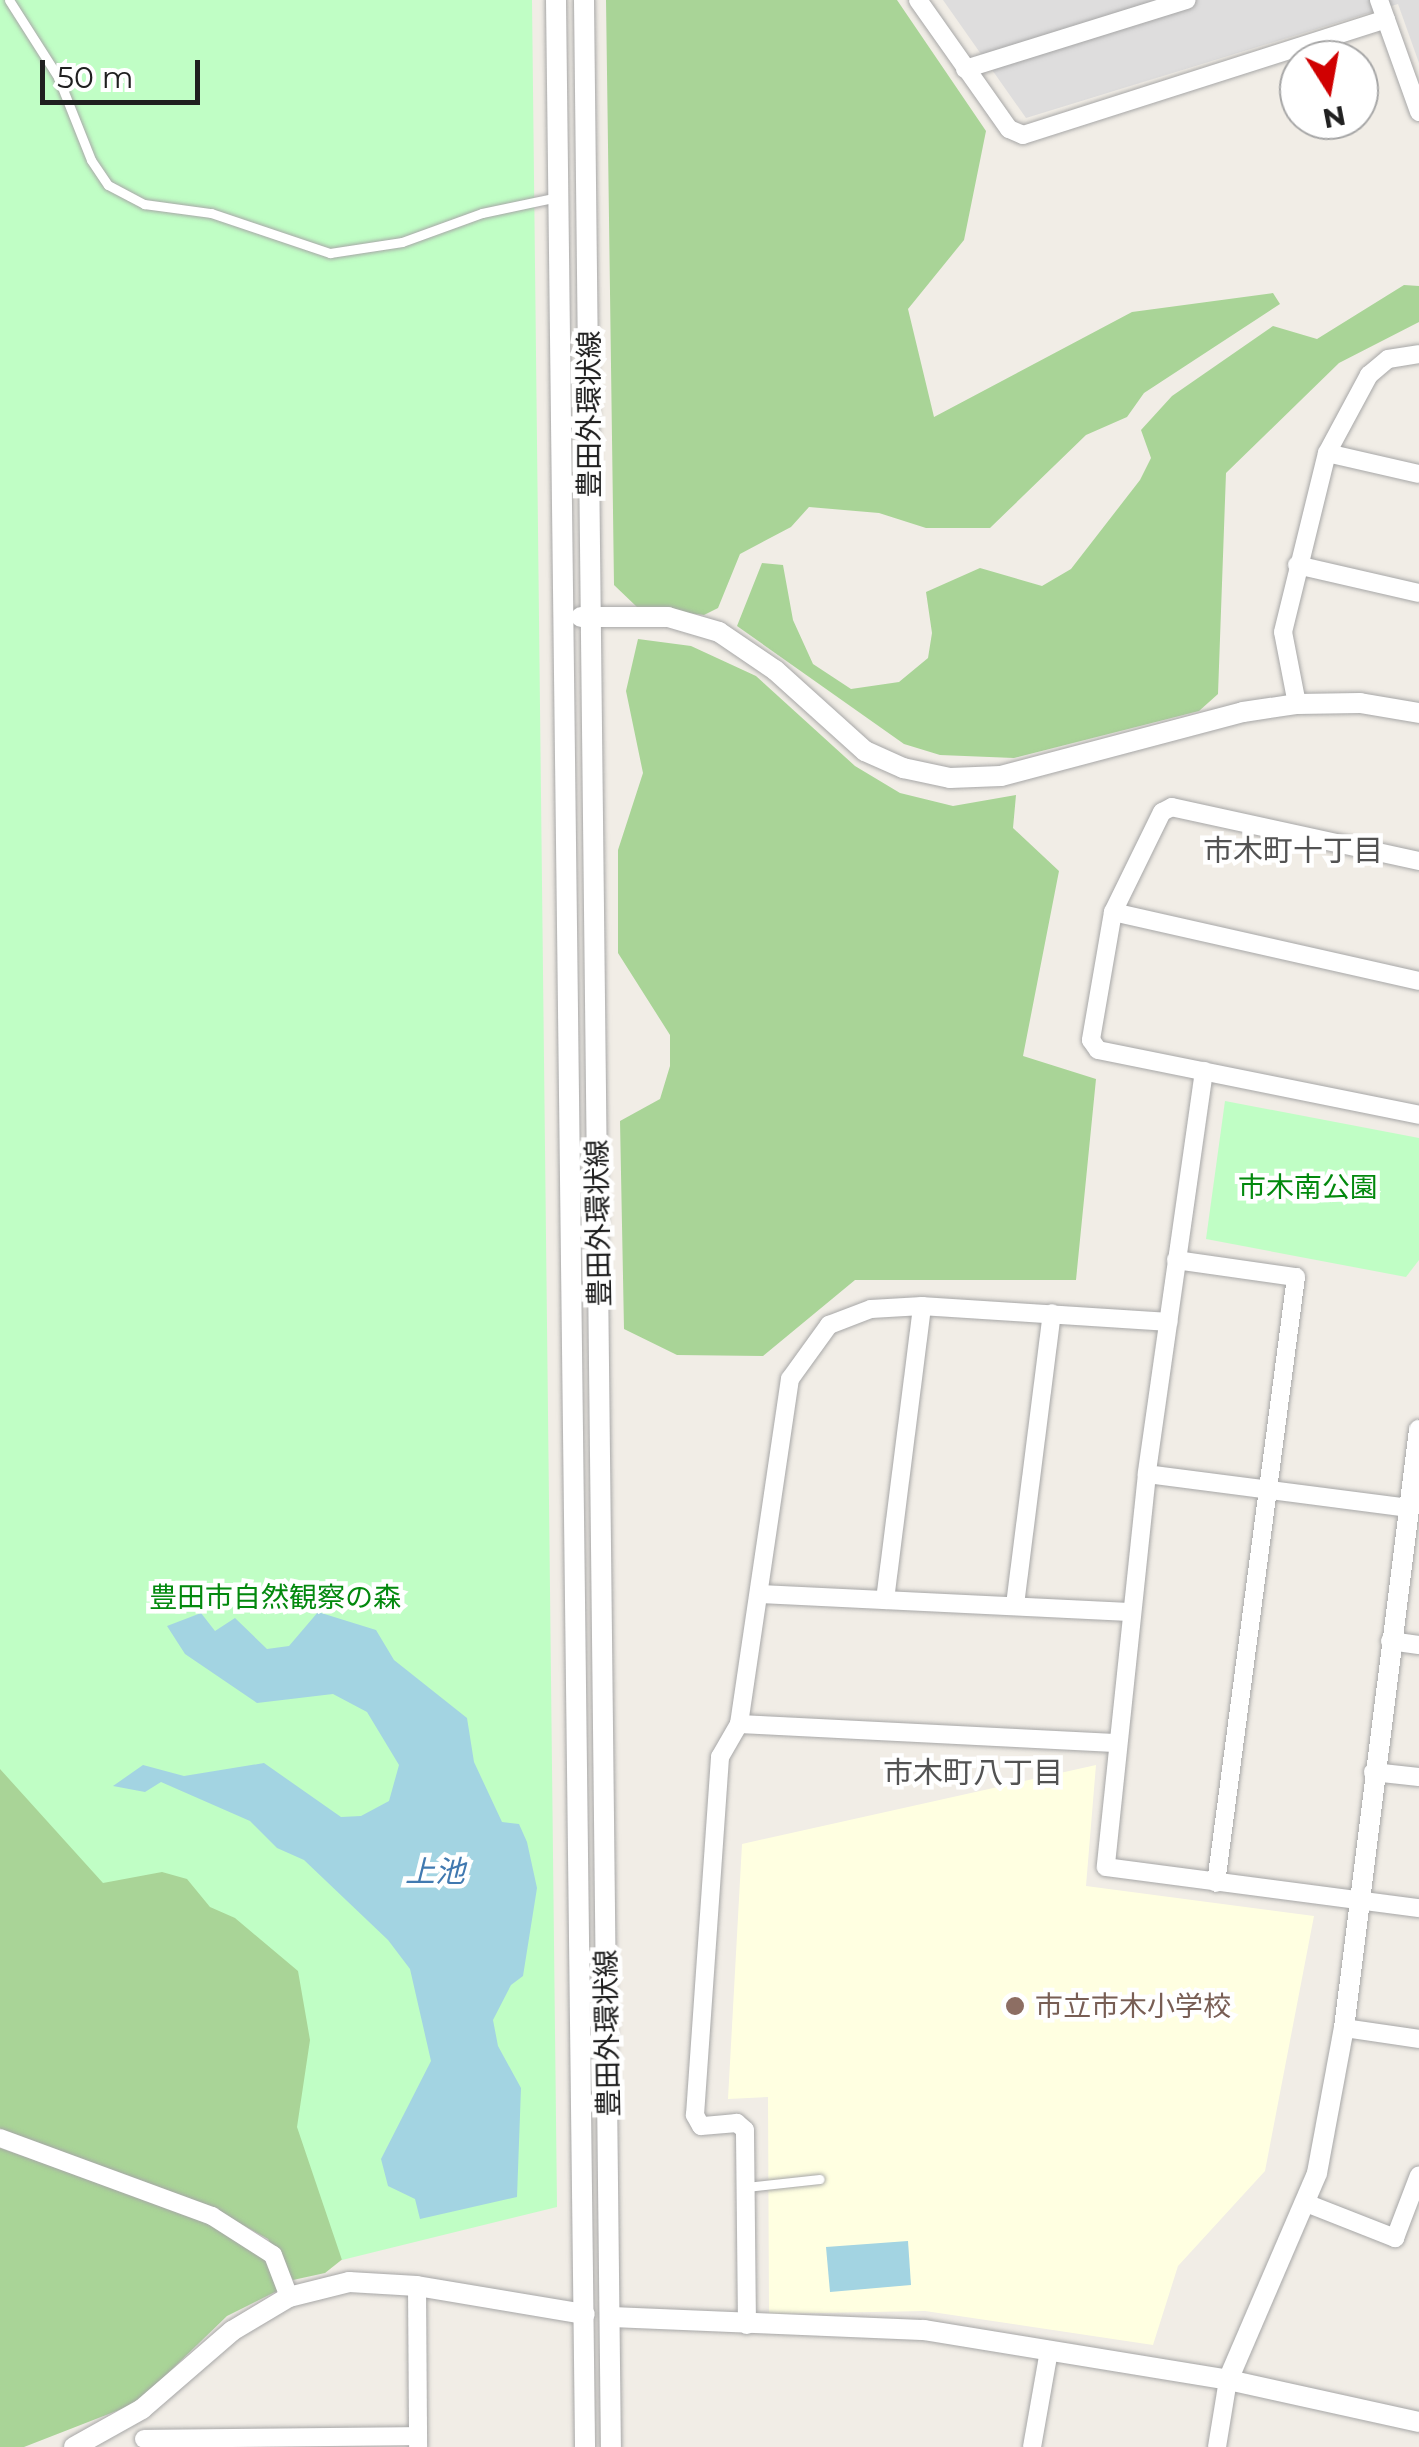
<!DOCTYPE html>
<html>
<head>
<meta charset="utf-8">
<style>
  body { margin:0 }
  #map { position:relative; width:1419px; height:2447px; overflow:hidden; background:#f1ede6; font-family:Montserrat,"Noto Sans JP",sans-serif }
  div>[style] { position:absolute }
  .residential>* { inset:0; background:#dedddd }
  .education>* { inset:0; background:#ffffe1 }
  .forest>* { inset:0; background:#a9d497 }
  .park>* { inset:0; background:#c0fec5 }
  .water>* { inset:0; background:#a3d4e2 }
  .roads { filter:drop-shadow(0 0 2px #a7a7a7) drop-shadow(0 0 2px #a7a7a7) }
  .service>* { height:9px; margin:-4.5px; padding:0 4.5px; transform-origin:4.5px; border-radius:4.5px; background:#fff }
  .minor>* { height:18px; margin:-9px; padding:0 9px; transform-origin:9px; border-radius:9px; background:#fff }
  .tertiary>* { height:20px; margin:-10px; padding:0 10px; transform-origin:10px; border-radius:10px; background:#fff }
  .dots>* { width:28px; height:28px; translate:-50% -50%; box-sizing:border-box; border:5px solid #fff; border-radius:50% }
  span { translate:-50% -50%; white-space:nowrap; text-align:center; line-height:1.15; -webkit-text-stroke:9px #fff; paint-order:stroke }
  .street-label { font-size:28px; color:#202020 }
  .park-label { font-size:28px; color:#03890e }
  .education-label { font-size:28px; color:#785e54 }
  .left { translate:0 -50%; text-align:left }
  .neighbourhood-label { font-size:30px; color:#535353 }
  .water-label { font-size:30px; color:#4179b0; font-style:italic }
  .north { position:absolute; left:1279px; top:40px; width:100px; height:100px; box-sizing:border-box; background:#fff; border:2px solid #a6a6a6; border-radius:50%; rotate:169deg; font-size:28px; font-weight:700; line-height:40px; text-align:center; color:#202020 }
  .north::after { content:''; display:block; margin:auto; width:35px; height:45px; background:#d00001; clip-path:polygon(50% 0,100% 100%,50% 72%,0 100%) }
  .scale { position:absolute; left:40px; top:60px; width:160px; height:45px; box-sizing:border-box; border:5px solid #202020; border-top:0; padding-left:12px; font-size:30px; line-height:35px; white-space:nowrap; color:#202020; -webkit-text-stroke:8px #fff; paint-order:stroke }
</style>
</head>
<body>
<div id="map">
  <div class="residential">
    <div style="clip-path:polygon(943px 0,1419px 0,1419px 63px,1398px 4px,1026px 118px)"></div>
  </div>
  <div class="education">
    <div style="clip-path:polygon(1096px 1765px,1086px 1886px,1314px 1916px,1265px 2171px,1178px 2266px,1153px 2345px,925px 2311px,769px 2314px,768px 2097px,728px 2099px,742px 1844px)"></div>
  </div>
  <div class="forest">
    <div style="clip-path:polygon(606px 0,897px 0,986px 131px,964px 240px,908px 309px,934px 417px,1132px 312px,1273px 293px,1280px 304px,1144px 393px,1127px 417px,1086px 435px,990px 528px,926px 528px,879px 513px,809px 507px,791px 527px,740px 554px,718px 608px,704px 615px,637px 607px,614px 585px)"></div>
    <div style="clip-path:polygon(1404px 285px,1419px 286px,1419px 322px,1339px 363px,1226px 473px,1218px 694px,1199px 711px,1014px 758px,940px 755px,904px 744px,737px 626px,762px 563px,783px 565px,793px 620px,813px 664px,851px 689px,899px 682px,928px 658px,932px 633px,926px 592px,980px 568px,1042px 586px,1071px 569px,1140px 480px,1151px 458px,1141px 430px,1172px 396px,1273px 326px,1317px 339px)"></div>
    <div style="clip-path:polygon(638px 639px,691px 646px,756px 676px,855px 766px,900px 793px,953px 806px,1016px 795px,1013px 828px,1059px 871px,1023px 1056px,1096px 1079px,1076px 1280px,855px 1280px,763px 1356px,677px 1355px,624px 1329px,620px 1121px,660px 1099px,670px 1066px,670px 1035px,618px 953px,618px 850px,643px 773px,626px 691px)"></div>
    <div style="clip-path:polygon(0 1455px,261px 1857px,388px 2223px,325px 2273px,293px 2280px,268px 2239px,230px 2218px,0 2129px)"></div>
    <div style="clip-path:polygon(0 2148px,210px 2221px,271px 2262px,279px 2290px,227px 2316px,137px 2403px,24px 2447px,0 2447px)"></div>
  </div>
  <div class="park">
    <div style="clip-path:polygon(0 0,532px 0,557px 2207px,342px 2260px,297px 2127px,310px 2040px,298px 1971px,235px 1918px,210px 1907px,187px 1879px,162px 1872px,103px 1883px,0 1769px)"></div>
    <div style="clip-path:polygon(1225px 1101px,1419px 1138px,1419px 1260px,1406px 1277px,1206px 1239px)"></div>
  </div>
  <div class="water">
    <div style="clip-path:polygon(318px 1612px,376px 1630px,394px 1660px,467px 1718px,474px 1762px,502px 1822px,519px 1824px,527px 1842px,537px 1888px,523px 1976px,511px 1985px,493px 2020px,498px 2046px,521px 2088px,517px 2197px,420px 2219px,415px 2199px,388px 2186px,381px 2159px,431px 2061px,410px 1969px,388px 1940px,304px 1860px,277px 1848px,250px 1821px,161px 1782px,145px 1792px,113px 1786px,143px 1765px,184px 1776px,264px 1763px,341px 1817px,361px 1816px,389px 1801px,399px 1765px,367px 1712px,333px 1694px,257px 1703px,185px 1654px,167px 1626px,201px 1613px,215px 1631px,235px 1618px,267px 1649px,289px 1646px)"></div>
    <div style="clip-path:polygon(908px 2241px,911px 2285px,830px 2292px,826px 2247px)"></div>
  </div>
  <div class="roads">
    <div class="service">
      <div style="left:9px;top:0;width:91px;rotate:57.5deg"></div>
      <div style="left:58px;top:77px;width:89px;rotate:68.3deg"></div>
      <div style="left:91px;top:160px;width:30px;rotate:56deg"></div>
      <div style="left:108px;top:185px;width:41px;rotate:27.8deg"></div>
      <div style="left:144px;top:204px;width:68px;rotate:7.7deg"></div>
      <div style="left:211px;top:213px;width:126px;rotate:18.6deg"></div>
      <div style="left:330px;top:253px;width:73px;rotate:-8.7deg"></div>
      <div style="left:402px;top:242px;width:85px;rotate:-19.9deg"></div>
      <div style="left:482px;top:213px;width:78px;rotate:-11.9deg"></div>
      <div style="left:746px;top:2187px;width:74px;rotate:-6.2deg"></div>
    </div>
    <div class="minor">
      <div style="left:918px;top:0;width:158px;rotate:54.8deg"></div>
      <div style="left:1009px;top:129px;width:15px;rotate:23deg"></div>
      <div style="left:1023px;top:135px;width:381px;rotate:-17.7deg"></div>
      <div style="left:1379px;top:0;width:119px;rotate:70.3deg"></div>
      <div style="left:965px;top:69px;width:232px;rotate:-17.3deg"></div>
      <div style="left:1327px;top:453px;width:94px;rotate:12.9deg"></div>
      <div style="left:1297px;top:565px;width:125px;rotate:12.9deg"></div>
      <div style="left:1297px;top:704px;width:73px;rotate:-101deg"></div>
      <div style="left:1283px;top:632px;width:184px;rotate:-76.2deg"></div>
      <div style="left:1327px;top:453px;width:89px;rotate:-61.7deg"></div>
      <div style="left:1369px;top:375px;width:25px;rotate:-40deg"></div>
      <div style="left:1388px;top:359px;width:31px;rotate:-9deg"></div>
      <div style="left:1419px;top:861px;width:253px;rotate:-167.7deg"></div>
      <div style="left:1172px;top:807px;width:11px;rotate:153deg"></div>
      <div style="left:1162px;top:812px;width:111px;rotate:116.1deg"></div>
      <div style="left:1113px;top:912px;width:130px;rotate:99.8deg"></div>
      <div style="left:1091px;top:1040px;width:12px;rotate:55deg"></div>
      <div style="left:1098px;top:1050px;width:328px;rotate:11.4deg"></div>
      <div style="left:1113px;top:912px;width:314px;rotate:12.7deg"></div>
      <div style="left:1204px;top:1071px;width:407px;rotate:98.1deg"></div>
      <div style="left:1147px;top:1474px;width:395px;rotate:96deg"></div>
      <div style="left:1106px;top:1867px;width:316px;rotate:7.5deg"></div>
      <div style="left:1176px;top:1260px;width:121px;rotate:8.1deg"></div>
      <div style="left:1296px;top:1277px;width:611px;rotate:97.52deg"></div>
      <div style="left:1147px;top:1474px;width:265px;rotate:7.4deg"></div>
      <div style="left:759px;top:1594px;width:372px;rotate:2.8deg"></div>
      <div style="left:885px;top:1600px;width:296px;rotate:-82.8deg"></div>
      <div style="left:1015px;top:1605px;width:294px;rotate:-82.8deg"></div>
      <div style="left:1390px;top:1641px;width:29px;rotate:8deg"></div>
      <div style="left:739px;top:1724px;width:377px;rotate:2.9deg"></div>
      <div style="left:1373px;top:1772px;width:46px;rotate:6.2deg"></div>
      <div style="left:1344px;top:2028px;width:76px;rotate:8.3deg"></div>
      <div style="left:0;top:2138px;width:226px;rotate:20.2deg"></div>
      <div style="left:212px;top:2216px;width:72px;rotate:32.6deg"></div>
      <div style="left:273px;top:2255px;width:45px;rotate:69.1deg"></div>
      <div style="left:1306px;top:2203px;width:96px;rotate:21.5deg"></div>
      <div style="left:1395px;top:2238px;width:67px;rotate:-69.1deg"></div>
      <div style="left:417px;top:2286px;width:161px;rotate:89.6deg"></div>
      <div style="left:747px;top:2325px;width:195px;rotate:-90.6deg"></div>
      <div style="left:745px;top:2130px;width:11px;rotate:-139deg"></div>
      <div style="left:737px;top:2123px;width:36px;rotate:175deg"></div>
      <div style="left:701px;top:2126px;width:13px;rotate:-119deg"></div>
      <div style="left:695px;top:2115px;width:359px;rotate:-86deg"></div>
      <div style="left:720px;top:1757px;width:38px;rotate:-60deg"></div>
      <div style="left:739px;top:1724px;width:349px;rotate:-81.6deg"></div>
      <div style="left:790px;top:1379px;width:67px;rotate:-54.2deg"></div>
      <div style="left:829px;top:1325px;width:45px;rotate:-20.9deg"></div>
      <div style="left:871px;top:1309px;width:51px;rotate:-3.4deg"></div>
      <div style="left:922px;top:1306px;width:247px;rotate:3.7deg"></div>
      <div style="left:144px;top:2439px;width:274px;rotate:-0.6deg"></div>
      <div style="left:1032px;top:2447px;width:97px;rotate:-80deg"></div>
      <div style="left:1217px;top:2447px;width:68px;rotate:-80.7deg"></div>
    </div>
    <div class="tertiary">
      <div style="left:556px;top:0;width:2447px;rotate:89.32deg"></div>
      <div style="left:584px;top:0;width:2447px;rotate:89.37deg"></div>
      <div style="left:581px;top:617px;width:87px"></div>
      <div style="left:668px;top:617px;width:53px;rotate:16.4deg"></div>
      <div style="left:719px;top:632px;width:68px;rotate:34.2deg"></div>
      <div style="left:775px;top:670px;width:121px;rotate:42deg"></div>
      <div style="left:865px;top:751px;width:42px;rotate:24.1deg"></div>
      <div style="left:903px;top:768px;width:48px;rotate:12deg"></div>
      <div style="left:950px;top:778px;width:51px;rotate:-2.2deg"></div>
      <div style="left:1001px;top:776px;width:250px;rotate:-14.8deg"></div>
      <div style="left:1243px;top:712px;width:55px;rotate:-8.4deg"></div>
      <div style="left:1297px;top:704px;width:63px;rotate:-0.9deg"></div>
      <div style="left:1360px;top:703px;width:60px;rotate:9.6deg"></div>
      <div style="left:610px;top:2317px;width:314px;rotate:2.4deg"></div>
      <div style="left:924px;top:2330px;width:308px;rotate:9.3deg"></div>
      <div style="left:1228px;top:2380px;width:196px;rotate:12.4deg"></div>
      <div style="left:1228px;top:2380px;width:225px;rotate:-66.7deg"></div>
      <div style="left:1317px;top:2173px;width:147px;rotate:-79.5deg"></div>
      <div style="left:1344px;top:2028px;width:603px;rotate:-82.85deg"></div>
      <div style="left:74px;top:2447px;width:78px;rotate:-29.2deg"></div>
      <div style="left:142px;top:2409px;width:119px;rotate:-40.9deg"></div>
      <div style="left:232px;top:2331px;width:66px;rotate:-30.8deg"></div>
      <div style="left:289px;top:2297px;width:62px;rotate:-14deg"></div>
      <div style="left:349px;top:2282px;width:68px;rotate:3.4deg"></div>
      <div style="left:417px;top:2286px;width:170px;rotate:9.5deg"></div>
    </div>
  </div>
  <div class="dots">
    <div style="left:1015px;top:2006px;background:#8d6e63"></div>
  </div>
  <div class="street-label">
    <span style="left:589px;top:414px;rotate:-90deg">豊田外環状線</span>
    <span style="left:598px;top:1223px;rotate:-91deg">豊田外環状線</span>
    <span style="left:607px;top:2033px;rotate:-91deg">豊田外環状線</span>
  </div>
  <div class="park-label">
    <span style="left:1308px;top:1187px">市木南公園</span>
    <span style="left:275px;top:1597px">豊田市自然観察の森</span>
  </div>
  <div class="education-label">
    <span class="left" style="left:1035px;top:2006px">市立市木小学校</span>
  </div>
  <div class="neighbourhood-label">
    <span style="left:1293px;top:851px">市木町十丁目</span>
    <span style="left:973px;top:1773px">市木町八丁目</span>
  </div>
  <div class="water-label">
    <span style="left:435px;top:1872px">上池</span>
  </div>
  <div class="north">N</div>
  <div class="scale">50 m</div>
</div>
</body>
</html>
